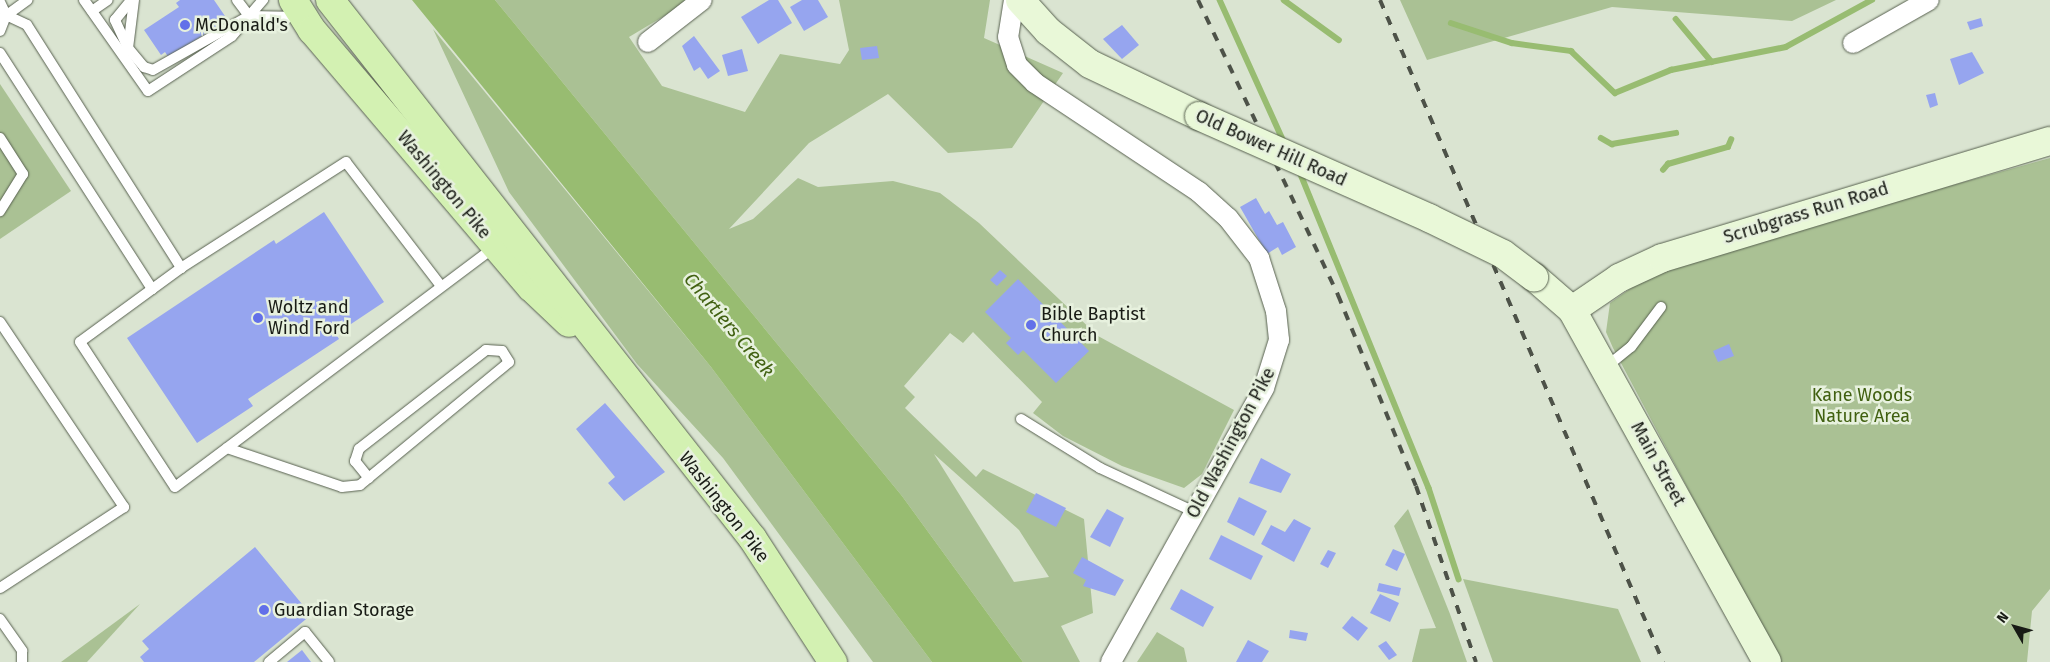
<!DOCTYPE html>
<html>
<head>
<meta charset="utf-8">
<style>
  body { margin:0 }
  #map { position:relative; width:2050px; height:662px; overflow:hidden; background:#dae4d1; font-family:"Fira Sans",sans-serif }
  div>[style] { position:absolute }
  .green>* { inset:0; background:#aac194 }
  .water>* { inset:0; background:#98bc71 }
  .stream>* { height:5.5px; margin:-2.75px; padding:0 2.75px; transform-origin:2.75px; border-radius:2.75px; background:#98bc71 }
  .building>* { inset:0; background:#96a5ef }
  .roads { filter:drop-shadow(0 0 1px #586150) drop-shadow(0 0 1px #586150) }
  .lane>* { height:10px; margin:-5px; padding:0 5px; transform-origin:5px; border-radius:5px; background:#fff }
  .street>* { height:20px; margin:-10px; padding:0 10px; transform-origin:10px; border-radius:10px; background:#fff }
  .secondary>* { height:28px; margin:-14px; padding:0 14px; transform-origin:14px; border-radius:14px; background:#e9f8d8 }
  .primary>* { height:28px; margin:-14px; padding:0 14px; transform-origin:14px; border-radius:14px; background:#d3f1b2 }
  .rail>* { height:4px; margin-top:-2px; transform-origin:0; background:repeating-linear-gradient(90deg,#4d5248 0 9px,transparent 0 18px) }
  .bridges { filter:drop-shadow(0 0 1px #586150) drop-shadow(0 0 1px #586150) }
  .secondary-bridge>* { height:28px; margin:-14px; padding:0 14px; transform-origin:14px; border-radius:14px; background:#e9f8d8 }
  .dots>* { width:14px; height:14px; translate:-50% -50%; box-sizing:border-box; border:2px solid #e7f1de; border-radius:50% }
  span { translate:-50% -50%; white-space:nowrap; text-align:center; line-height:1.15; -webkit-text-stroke:5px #e7f1de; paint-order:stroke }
  .poi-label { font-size:18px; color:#181b15 }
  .left { translate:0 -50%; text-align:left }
  .street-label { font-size:18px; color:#181b15 }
  .park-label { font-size:18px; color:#406010 }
  .water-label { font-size:19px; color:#426213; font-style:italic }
  .north { position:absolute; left:1990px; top:602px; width:50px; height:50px; -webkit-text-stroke:4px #e7f1de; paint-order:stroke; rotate:308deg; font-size:14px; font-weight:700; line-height:20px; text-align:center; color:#181b15 }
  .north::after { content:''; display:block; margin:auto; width:18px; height:22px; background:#181b15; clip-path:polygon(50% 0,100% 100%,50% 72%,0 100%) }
</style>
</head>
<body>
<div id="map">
  <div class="green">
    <div style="clip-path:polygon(evenodd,495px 0,691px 0,629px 37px,662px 86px,745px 112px,780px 54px,840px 64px,849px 50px,839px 0,990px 0,984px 38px,1063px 73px,1012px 148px,948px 153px,888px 94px,809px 143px,729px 229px,753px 219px,798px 178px,818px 187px,893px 181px,940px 193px,979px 223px,1098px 336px,1234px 410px,1202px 474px,1184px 488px,1122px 466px,1063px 436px,1033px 413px,1042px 402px,973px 332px,963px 343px,950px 333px,904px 386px,915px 397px,905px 408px,976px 477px,983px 469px,1084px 519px,1093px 613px,1061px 626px,1080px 662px,1023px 662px,902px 496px,495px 0,934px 454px,1019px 530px,1049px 577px,1014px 582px,934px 454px)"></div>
    <div style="clip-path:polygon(1400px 0,1836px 0,1792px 21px,1612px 7px,1427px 60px)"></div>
    <div style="clip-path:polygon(433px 29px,711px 367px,932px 662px,873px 662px,723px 458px,637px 364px,509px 192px)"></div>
    <div style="clip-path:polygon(0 84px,71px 191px,0 239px)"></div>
    <div style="clip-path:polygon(2050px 158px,2050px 589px,2032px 611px,2027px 662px,1780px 662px,1613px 348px,1606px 332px,1610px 303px,1645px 278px,1740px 244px)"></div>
    <div style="clip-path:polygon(1408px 509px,1450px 614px,1467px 662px,1412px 662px,1420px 629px,1436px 628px,1394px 526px)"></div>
    <div style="clip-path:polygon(1463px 579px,1618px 609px,1641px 662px,1493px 662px)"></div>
    <div style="clip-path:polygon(140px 604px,87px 662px,61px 662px)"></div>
    <div style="clip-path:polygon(1157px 632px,1184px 648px,1187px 662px,1137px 662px)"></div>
  </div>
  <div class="water">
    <div style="clip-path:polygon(412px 0,495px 0,902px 496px,1023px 662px,932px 662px,711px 367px)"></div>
  </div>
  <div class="stream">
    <div style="left:1220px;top:0;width:158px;rotate:65.7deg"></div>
    <div style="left:1284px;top:0;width:68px;rotate:36deg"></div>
    <div style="left:1676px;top:19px;width:56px;rotate:50.1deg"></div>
    <div style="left:1451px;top:23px;width:64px;rotate:18.2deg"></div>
    <div style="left:1512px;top:43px;width:60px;rotate:7.7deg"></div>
    <div style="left:1571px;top:51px;width:61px;rotate:43.7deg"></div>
    <div style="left:1615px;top:93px;width:61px;rotate:-22.3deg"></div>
    <div style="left:1671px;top:70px;width:117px;rotate:-11.3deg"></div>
    <div style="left:1786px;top:47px;width:98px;rotate:-28.7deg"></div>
    <div style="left:1601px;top:138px;width:13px;rotate:29deg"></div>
    <div style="left:1612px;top:144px;width:65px;rotate:-9.8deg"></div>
    <div style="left:1663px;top:170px;width:8px;rotate:-50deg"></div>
    <div style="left:1668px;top:164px;width:62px;rotate:-15.8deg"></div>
    <div style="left:1728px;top:147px;width:8px;rotate:-67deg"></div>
    <div style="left:1300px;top:172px;width:341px;rotate:67.8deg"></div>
    <div style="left:1429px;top:488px;width:96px;rotate:71.8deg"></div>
  </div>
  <div class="building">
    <div style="clip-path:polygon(180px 0,214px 0,227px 19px,169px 58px,165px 52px,161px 55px,144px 30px,179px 7px,176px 3px)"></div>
    <div style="clip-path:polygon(769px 0,778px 0,792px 23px,758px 44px,741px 17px)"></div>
    <div style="clip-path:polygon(802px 0,818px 0,828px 17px,804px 31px,790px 7px)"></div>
    <div style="clip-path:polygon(1981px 18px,1983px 26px,1970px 30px,1967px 22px)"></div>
    <div style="clip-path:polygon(1122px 25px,1139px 45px,1122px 59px,1103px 39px)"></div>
    <div style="clip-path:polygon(694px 36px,720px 71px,708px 79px,700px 67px,694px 71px,682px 46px)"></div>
    <div style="clip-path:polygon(877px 46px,879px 58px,862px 60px,860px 48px)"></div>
    <div style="clip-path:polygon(742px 49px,748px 71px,728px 76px,722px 55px)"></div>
    <div style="clip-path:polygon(1972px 52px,1984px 73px,1959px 85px,1950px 59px)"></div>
    <div style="clip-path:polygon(1935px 93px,1938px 105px,1930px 108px,1926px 95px)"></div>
    <div style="clip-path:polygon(1256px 198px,1265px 214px,1269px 211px,1277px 225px,1283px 222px,1296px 247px,1282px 255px,1278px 247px,1267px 254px,1240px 207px)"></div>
    <div style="clip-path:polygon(324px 212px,384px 302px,336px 334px,339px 339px,248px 399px,253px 406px,197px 443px,127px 338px,274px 240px,276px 244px)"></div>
    <div style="clip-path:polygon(1000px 270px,1007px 276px,997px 286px,990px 280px)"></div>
    <div style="clip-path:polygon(1018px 279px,1089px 351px,1056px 383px,1023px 350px,1018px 355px,1006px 343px,1011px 338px,985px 312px)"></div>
    <div style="clip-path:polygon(1729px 344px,1734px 356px,1718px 362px,1713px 351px)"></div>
    <div style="clip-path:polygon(605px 403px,665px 472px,624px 501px,608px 483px,615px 477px,576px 429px)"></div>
    <div style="clip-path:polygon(1261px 458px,1291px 474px,1281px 493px,1249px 483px)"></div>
    <div style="clip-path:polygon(1036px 493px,1066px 508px,1056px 527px,1026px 512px)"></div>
    <div style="clip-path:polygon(1239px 497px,1267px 511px,1254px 536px,1227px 522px)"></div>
    <div style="clip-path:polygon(1107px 509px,1124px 518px,1110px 547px,1090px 537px)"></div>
    <div style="clip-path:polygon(1294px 519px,1311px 528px,1294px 562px,1261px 544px,1271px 525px,1285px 532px)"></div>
    <div style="clip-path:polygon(1221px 535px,1263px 556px,1251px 580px,1209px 559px)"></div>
    <div style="clip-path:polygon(255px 547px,311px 615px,254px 662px,144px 662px,140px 657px,149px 649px,142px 641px)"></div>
    <div style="clip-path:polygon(1393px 549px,1405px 554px,1397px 571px,1385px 565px)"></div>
    <div style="clip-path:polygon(1328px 550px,1336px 553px,1328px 568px,1320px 564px)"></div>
    <div style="clip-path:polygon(1082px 557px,1124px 580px,1115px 596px,1083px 586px,1086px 580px,1073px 573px)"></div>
    <div style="clip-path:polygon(1379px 583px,1401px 588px,1399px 596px,1377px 591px)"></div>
    <div style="clip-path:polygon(1181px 589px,1214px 607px,1203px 627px,1170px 609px)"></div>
    <div style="clip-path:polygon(1380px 594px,1399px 603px,1390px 622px,1370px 613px)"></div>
    <div style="clip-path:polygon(1352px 616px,1368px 628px,1358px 641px,1342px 628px)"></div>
    <div style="clip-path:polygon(1290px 630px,1308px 633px,1306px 641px,1289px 638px)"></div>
    <div style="clip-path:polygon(1248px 640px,1269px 651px,1262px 662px,1236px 662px)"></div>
    <div style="clip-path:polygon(1386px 641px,1397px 655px,1389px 660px,1378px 646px)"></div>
    <div style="clip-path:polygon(302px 650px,311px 662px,287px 662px)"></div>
  </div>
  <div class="roads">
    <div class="lane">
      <div style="left:84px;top:0;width:111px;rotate:54.9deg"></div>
      <div style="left:148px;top:91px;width:100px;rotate:-33.2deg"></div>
      <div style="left:232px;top:36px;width:48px;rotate:-49.3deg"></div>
      <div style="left:134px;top:0;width:48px;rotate:97.1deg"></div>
      <div style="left:128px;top:48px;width:25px;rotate:50deg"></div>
      <div style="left:144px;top:67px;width:9px;rotate:18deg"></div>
      <div style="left:153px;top:70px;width:110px;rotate:-29.4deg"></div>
      <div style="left:249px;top:16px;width:52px;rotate:1.1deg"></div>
      <div style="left:237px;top:0;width:20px;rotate:53deg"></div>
      <div style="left:0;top:2px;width:14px;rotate:65deg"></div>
      <div style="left:6px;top:15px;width:23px;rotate:25deg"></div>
      <div style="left:27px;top:25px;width:288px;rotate:57.6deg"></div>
      <div style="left:92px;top:11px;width:19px;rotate:-35deg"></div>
      <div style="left:0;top:20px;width:34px;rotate:-36deg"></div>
      <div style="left:0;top:31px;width:17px;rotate:-69deg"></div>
      <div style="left:128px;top:48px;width:31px;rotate:-115deg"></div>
      <div style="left:115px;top:20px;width:26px;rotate:-51deg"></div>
      <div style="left:0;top:53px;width:281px;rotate:57.2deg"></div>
      <div style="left:0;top:138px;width:43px;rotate:57.4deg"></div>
      <div style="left:23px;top:174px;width:44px;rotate:121.9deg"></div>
      <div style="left:441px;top:286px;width:156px;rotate:-127.5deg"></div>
      <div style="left:346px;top:162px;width:196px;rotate:147.3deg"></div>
      <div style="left:181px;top:268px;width:125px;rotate:143.8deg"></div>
      <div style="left:80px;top:342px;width:173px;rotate:56.8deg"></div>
      <div style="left:175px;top:487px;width:400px;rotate:-36.9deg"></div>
      <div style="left:0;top:322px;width:223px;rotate:56.2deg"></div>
      <div style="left:124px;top:507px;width:148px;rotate:146.8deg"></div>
      <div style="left:1606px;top:367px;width:32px;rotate:-39deg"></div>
      <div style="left:1631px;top:347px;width:50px;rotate:-53.1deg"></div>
      <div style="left:1021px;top:419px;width:93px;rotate:31.8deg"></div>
      <div style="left:1100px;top:468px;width:105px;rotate:24.9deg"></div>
      <div style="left:227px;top:448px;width:121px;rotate:18.7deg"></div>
      <div style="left:342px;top:487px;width:18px;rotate:-6deg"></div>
      <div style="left:360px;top:485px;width:193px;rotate:-39.5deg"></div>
      <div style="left:509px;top:362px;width:13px;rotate:-122deg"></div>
      <div style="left:502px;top:351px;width:16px;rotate:-176deg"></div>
      <div style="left:486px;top:350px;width:161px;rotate:142.1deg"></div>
      <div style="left:359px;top:449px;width:13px;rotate:108deg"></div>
      <div style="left:355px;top:461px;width:22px;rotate:51deg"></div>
      <div style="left:0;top:619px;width:39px;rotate:55deg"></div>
      <div style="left:22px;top:651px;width:11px;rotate:90deg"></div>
      <div style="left:269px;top:662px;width:47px;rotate:-39.8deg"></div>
      <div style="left:305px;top:632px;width:38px;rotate:51deg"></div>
    </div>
    <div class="street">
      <div style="left:1014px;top:0;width:37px;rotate:99deg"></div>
      <div style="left:1008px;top:37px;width:29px;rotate:72deg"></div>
      <div style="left:1017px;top:65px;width:25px;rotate:45deg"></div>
      <div style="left:1035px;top:83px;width:197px;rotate:33.6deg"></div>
      <div style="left:1199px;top:192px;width:39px;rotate:42deg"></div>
      <div style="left:1228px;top:218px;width:51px;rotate:52.2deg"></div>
      <div style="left:1259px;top:258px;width:56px;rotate:72.2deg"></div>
      <div style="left:1276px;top:311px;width:29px;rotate:84deg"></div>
      <div style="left:1279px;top:340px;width:50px;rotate:107.4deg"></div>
      <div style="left:1264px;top:388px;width:314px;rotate:119.2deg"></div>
      <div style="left:648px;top:42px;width:68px;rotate:-37.9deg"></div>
      <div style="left:1853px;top:43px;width:87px;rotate:-29.5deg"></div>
    </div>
    <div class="secondary">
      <div style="left:1020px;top:0;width:42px;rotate:47.9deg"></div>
      <div style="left:1048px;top:31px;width:53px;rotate:38.2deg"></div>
      <div style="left:1090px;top:64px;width:121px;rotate:25.5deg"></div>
      <div style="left:1534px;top:277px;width:50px;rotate:41deg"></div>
      <div style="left:1572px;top:310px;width:402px;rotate:61deg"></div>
      <div style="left:1572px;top:310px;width:57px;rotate:-34.2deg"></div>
      <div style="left:1619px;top:278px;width:47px;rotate:-24.9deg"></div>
      <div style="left:1662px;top:258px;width:405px;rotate:-16.8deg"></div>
    </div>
    <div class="primary">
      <div style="left:293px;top:0;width:36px;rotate:58deg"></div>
      <div style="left:312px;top:30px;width:338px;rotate:49.6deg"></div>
      <div style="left:531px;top:287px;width:52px;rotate:43.5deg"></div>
      <div style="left:330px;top:0;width:685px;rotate:51.88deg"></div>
      <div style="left:753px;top:539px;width:147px;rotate:57deg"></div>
    </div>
  </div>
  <div class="rail">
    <div style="left:1198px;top:0;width:327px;rotate:64.6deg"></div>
    <div style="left:1338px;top:295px;width:206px;rotate:67.8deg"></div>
    <div style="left:1416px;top:486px;width:186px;rotate:71.2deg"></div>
    <div style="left:1380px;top:0;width:720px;rotate:66.85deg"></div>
  </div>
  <div class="bridges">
    <div class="secondary-bridge">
      <div style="left:1199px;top:116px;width:252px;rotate:23.9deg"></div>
      <div style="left:1429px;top:218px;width:82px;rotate:25.9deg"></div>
      <div style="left:1503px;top:254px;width:39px;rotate:37deg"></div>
    </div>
  </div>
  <div class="dots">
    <div style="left:185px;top:25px;background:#6270e9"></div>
    <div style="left:258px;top:318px;background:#6270e9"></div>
    <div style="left:1031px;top:325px;background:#6270e9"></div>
    <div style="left:264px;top:610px;background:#6270e9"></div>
  </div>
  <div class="poi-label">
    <span class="left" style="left:195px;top:25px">McDonald's</span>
    <span class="left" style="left:268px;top:318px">Woltz and<br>Wind Ford</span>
    <span class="left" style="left:1041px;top:325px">Bible Baptist<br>Church</span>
    <span class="left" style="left:274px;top:610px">Guardian Storage</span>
  </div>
  <div class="street-label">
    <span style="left:1271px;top:148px;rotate:24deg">Old Bower Hill Road</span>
    <span style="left:444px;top:185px;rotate:50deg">Washington Pike</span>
    <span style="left:1806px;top:213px;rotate:-17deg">Scrubgrass Run Road</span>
    <span style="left:1231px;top:443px;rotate:-62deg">Old Washington Pike</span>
    <span style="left:1658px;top:464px;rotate:61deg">Main Street</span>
    <span style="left:724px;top:507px;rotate:52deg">Washington Pike</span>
  </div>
  <div class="park-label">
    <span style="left:1862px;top:406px">Kane Woods<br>Nature Area</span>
  </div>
  <div class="water-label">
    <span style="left:729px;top:325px;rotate:50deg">Chartiers Creek</span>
  </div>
  <div class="north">N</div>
</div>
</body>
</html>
